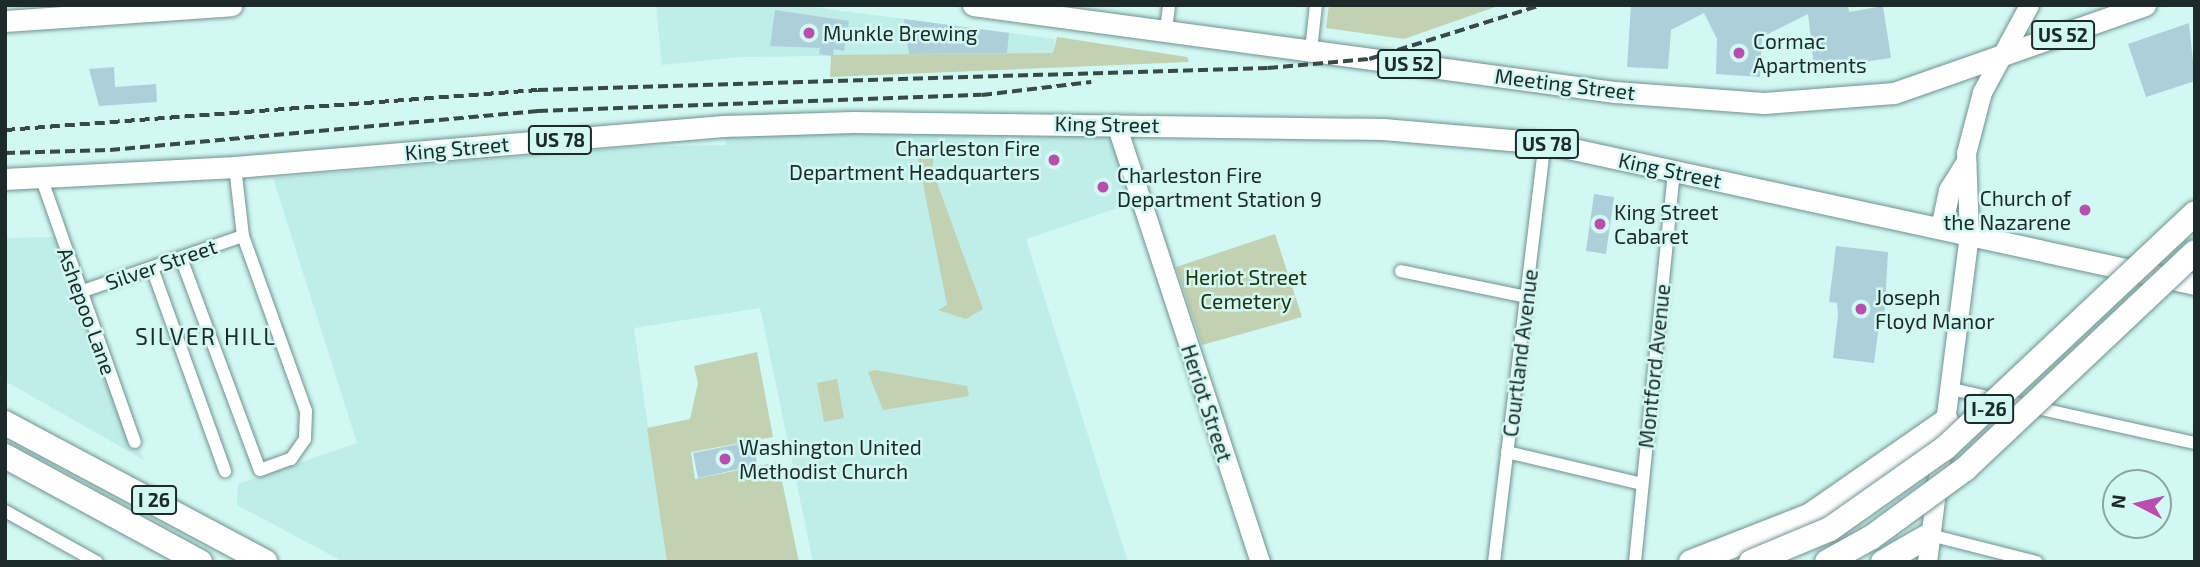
<!DOCTYPE html>
<html>
<head>
<meta charset="utf-8">
<style>
  body { margin:0 }
  #map { position:relative; width:2200px; height:567px; overflow:hidden; background:#d2f8f3; font-family:"Exo 2",sans-serif }
  div>[style] { position:absolute }
  .built>* { inset:0; background:#bfede8 }
  .green>* { inset:0; background:#c1d1b1 }
  .building>* { inset:0; background:#accfd9 }
  .roads { filter:drop-shadow(0 0 2px #6f928e) drop-shadow(0 0 2px #6f928e) }
  .street>* { height:12px; margin:-6px; padding:0 6px; transform-origin:6px; border-radius:6px; background:#fff }
  .secondary>* { height:19px; margin:-9.5px; padding:0 9.5px; transform-origin:9.5px; border-radius:9.5px; background:#fff }
  .primary>* { height:21px; margin:-10.5px; padding:0 10.5px; transform-origin:10.5px; border-radius:10.5px; background:#fff }
  .highway>* { height:24px; margin:-12px; padding:0 12px; transform-origin:12px; border-radius:12px; background:#fff }
  .rail>* { height:3.5px; margin-top:-1.75px; transform-origin:0; background:repeating-linear-gradient(90deg,#384a48 0 10px,transparent 0 15px) }
  .bridges { filter:drop-shadow(0 0 2px #6f928e) drop-shadow(0 0 2px #6f928e) }
  .highway-bridge>* { height:24px; margin:-12px; padding:0 12px; transform-origin:12px; border-radius:12px; background:#fff }
  .dots>* { width:19px; height:19px; translate:-50% -50%; box-sizing:border-box; border:4px solid #d2f8f3; border-radius:50% }
  span { translate:-50% -50%; white-space:nowrap; text-align:center; line-height:1.15; -webkit-text-stroke:5px #d2f8f3; paint-order:stroke }
  .shield-label span { padding:2px 5px; background:#d2f8f3; border:2px solid; border-radius:5px; -webkit-text-stroke-width:0 }
  .shield-label { font-size:19px; color:#1c2a29; font-weight:700 }
  .poi-label { font-size:21px; color:#1c2a29 }
  .left { translate:0 -50%; text-align:left }
  .right { translate:-100% -50%; text-align:right }
  .street-label { font-size:21px; color:#1c2a29 }
  .park-label { font-size:21px; color:#22330d }
  .neighbourhood-label { font-size:23px; color:#1c2a29; letter-spacing:2px }
  .frame { position:absolute; inset:0; border:7px solid #1c2a29; pointer-events:none }
  .north { position:absolute; left:2102px; top:469px; width:70px; height:70px; box-sizing:border-box; background:#d2f8f3; border:2px solid #89a6a2; border-radius:50%; rotate:277deg; font-size:19px; font-weight:700; line-height:28px; text-align:center; color:#1c2a29 }
  .north::after { content:''; display:block; margin:auto; width:24px; height:32px; background:#b94eae; clip-path:polygon(50% 0,100% 100%,50% 72%,0 100%) }
</style>
</head>
<body>
<div id="map">
  <div class="built">
    <div style="clip-path:polygon(656px 5px,798px 5px,1055px 39px,1054px 53px,740px 57px,662px 65px)"></div>
    <div style="clip-path:polygon(723px 126px,1117px 127px,1141px 200px,1026px 239px,1128px 562px,813px 562px,760px 308px,634px 328px,667px 562px,344px 562px,237px 505px,238px 484px,357px 443px,273px 178px,628px 147px,726px 145px)"></div>
    <div style="clip-path:polygon(59px 237px,144px 460px,5px 381px,5px 238px)"></div>
  </div>
  <div class="green">
    <div style="clip-path:polygon(1329px 5px,1501px 5px,1404px 39px,1326px 28px)"></div>
    <div style="clip-path:polygon(1057px 37px,1187px 57px,1189px 62px,830px 77px,831px 55px,1053px 53px)"></div>
    <div style="clip-path:polygon(908px 146px,935px 146px,932px 169px,983px 309px,966px 319px,938px 310px,947px 305px,917px 153px)"></div>
    <div style="clip-path:polygon(1275px 234px,1302px 317px,1202px 345px,1176px 267px)"></div>
    <div style="clip-path:polygon(757px 352px,773px 437px,691px 452px,695px 479px,778px 462px,799px 562px,667px 562px,647px 428px,690px 419px,698px 383px,694px 366px)"></div>
    <div style="clip-path:polygon(875px 370px,967px 386px,969px 396px,883px 410px,868px 372px)"></div>
    <div style="clip-path:polygon(837px 379px,844px 418px,824px 422px,817px 383px)"></div>
  </div>
  <div class="building">
    <div style="clip-path:polygon(1631px 5px,1848px 5px,1849px 12px,1883px 6px,1891px 58px,1856px 63px,1856px 71px,1815px 76px,1808px 14px,1762px 37px,1760px 77px,1716px 74px,1717px 39px,1704px 13px,1671px 30px,1668px 69px,1627px 67px)"></div>
    <div style="clip-path:polygon(775px 10px,849px 21px,844px 51px,834px 49px,833px 56px,819px 54px,820px 48px,770px 46px)"></div>
    <div style="clip-path:polygon(904px 19px,1009px 33px,1007px 53px,909px 54px)"></div>
    <div style="clip-path:polygon(2189px 23px,2195px 81px,2146px 97px,2128px 44px)"></div>
    <div style="clip-path:polygon(114px 67px,115px 87px,156px 84px,157px 102px,99px 106px,89px 69px)"></div>
    <div style="clip-path:polygon(1594px 194px,1614px 197px,1606px 254px,1586px 251px)"></div>
    <div style="clip-path:polygon(1836px 246px,1888px 252px,1884px 325px,1879px 325px,1874px 363px,1833px 358px,1838px 315px,1837px 303px,1829px 302px)"></div>
    <div style="clip-path:polygon(754px 441px,757px 465px,698px 478px,693px 453px)"></div>
  </div>
  <div class="roads">
    <div class="street">
      <div style="left:1166px;top:30px;width:25px;rotate:-83deg"></div>
      <div style="left:1311px;top:50px;width:45px;rotate:-83.7deg"></div>
      <div style="left:42px;top:180px;width:278px;rotate:70.5deg"></div>
      <div style="left:181px;top:258px;width:226px;rotate:69.6deg"></div>
      <div style="left:260px;top:470px;width:33px;rotate:-20deg"></div>
      <div style="left:291px;top:459px;width:24px;rotate:-55deg"></div>
      <div style="left:305px;top:439px;width:28px;rotate:-88deg"></div>
      <div style="left:306px;top:411px;width:186px;rotate:-109.8deg"></div>
      <div style="left:243px;top:236px;width:69px;rotate:-96.6deg"></div>
      <div style="left:152px;top:268px;width:216px;rotate:70.2deg"></div>
      <div style="left:1401px;top:271px;width:128px;rotate:11.7deg"></div>
      <div style="left:80px;top:292px;width:172px;rotate:-19deg"></div>
      <div style="left:1951px;top:389px;width:250px;rotate:12.5deg"></div>
      <div style="left:1507px;top:452px;width:139px;rotate:13.3deg"></div>
      <div style="left:5px;top:511px;width:105px;rotate:29deg"></div>
      <div style="left:1930px;top:535px;width:110px;rotate:14.2deg"></div>
      <div style="left:1494px;top:562px;width:422px;rotate:-83.1deg"></div>
      <div style="left:1635px;top:562px;width:393px;rotate:-84.3deg"></div>
    </div>
    <div class="secondary">
      <div style="left:1116px;top:124px;width:461px;rotate:71.8deg"></div>
      <div style="left:1927px;top:562px;width:331px;rotate:-82.7deg"></div>
      <div style="left:1969px;top:234px;width:81px;rotate:-92.1deg"></div>
      <div style="left:1966px;top:153px;width:63px;rotate:-75.3deg"></div>
      <div style="left:1982px;top:92px;width:99px;rotate:-61.6deg"></div>
    </div>
    <div class="primary">
      <div style="left:973px;top:5px;width:648px;rotate:7.72deg"></div>
      <div style="left:1615px;top:92px;width:149px;rotate:4.2deg"></div>
      <div style="left:1764px;top:103px;width:130px;rotate:-4.4deg"></div>
      <div style="left:1894px;top:93px;width:266px;rotate:-19.3deg"></div>
      <div style="left:5px;top:21px;width:227px;rotate:-4deg"></div>
      <div style="left:5px;top:179px;width:230px;rotate:-3deg"></div>
      <div style="left:235px;top:167px;width:490px;rotate:-4.8deg"></div>
      <div style="left:723px;top:126px;width:130px;rotate:-1.8deg"></div>
      <div style="left:853px;top:122px;width:530px;rotate:0.76deg"></div>
      <div style="left:1383px;top:129px;width:163px;rotate:4.9deg"></div>
      <div style="left:1545px;top:143px;width:665px;rotate:12.24deg"></div>
      <div style="left:1941px;top:228px;width:39px;rotate:-78deg"></div>
      <div style="left:1949px;top:190px;width:31px;rotate:-58deg"></div>
    </div>
    <div class="highway">
      <div style="left:5px;top:423px;width:295px;rotate:28.1deg"></div>
      <div style="left:5px;top:456px;width:222px;rotate:28.5deg"></div>
      <div style="left:1691px;top:562px;width:127px;rotate:-21.3deg"></div>
      <div style="left:1809px;top:516px;width:167px;rotate:-34.7deg"></div>
      <div style="left:1883px;top:562px;width:54px;rotate:-29.9deg"></div>
    </div>
  </div>
  <div class="rail">
    <div style="left:5px;top:130px;width:534px;rotate:-4.29deg"></div>
    <div style="left:538px;top:90px;width:730px;rotate:-1.73deg"></div>
    <div style="left:1268px;top:68px;width:101px;rotate:-5.1deg"></div>
    <div style="left:1369px;top:59px;width:180px;rotate:-17.4deg"></div>
    <div style="left:5px;top:153px;width:105px;rotate:-1.6deg"></div>
    <div style="left:110px;top:150px;width:430px;rotate:-5.2deg"></div>
    <div style="left:538px;top:111px;width:444px;rotate:-2.1deg"></div>
    <div style="left:982px;top:95px;width:110px;rotate:-6.8deg"></div>
  </div>
  <div class="bridges">
    <div class="highway-bridge">
      <div style="left:1751px;top:562px;width:86px;rotate:-22.7deg"></div>
      <div style="left:1830px;top:529px;width:141px;rotate:-35.2deg"></div>
      <div style="left:1945px;top:448px;width:343px;rotate:-43.2deg"></div>
      <div style="left:1827px;top:562px;width:51px;rotate:-29.1deg"></div>
      <div style="left:1872px;top:537px;width:115px;rotate:-36.2deg"></div>
      <div style="left:1965px;top:469px;width:316px;rotate:-43.3deg"></div>
    </div>
  </div>
  <div class="dots">
    <div style="left:809px;top:33px;background:#b94eae"></div>
    <div style="left:1739px;top:53px;background:#b94eae"></div>
    <div style="left:1054px;top:160px;background:#b94eae"></div>
    <div style="left:1103px;top:187px;background:#b94eae"></div>
    <div style="left:2085px;top:210px;background:#b94eae"></div>
    <div style="left:1600px;top:224px;background:#b94eae"></div>
    <div style="left:1861px;top:309px;background:#b94eae"></div>
    <div style="left:725px;top:459px;background:#b94eae"></div>
  </div>
  <div class="shield-label">
    <span style="left:2063px;top:35px">US 52</span>
    <span style="left:1409px;top:64px">US 52</span>
    <span style="left:560px;top:140px">US 78</span>
    <span style="left:1547px;top:144px">US 78</span>
    <span style="left:1989px;top:409px">I-26</span>
    <span style="left:154px;top:500px">I 26</span>
  </div>
  <div class="poi-label">
    <span class="left" style="left:823px;top:33px">Munkle Brewing</span>
    <span class="left" style="left:1753px;top:53px">Cormac<br>Apartments</span>
    <span class="right" style="left:1040px;top:160px">Charleston Fire<br>Department Headquarters</span>
    <span class="left" style="left:1117px;top:187px">Charleston Fire<br>Department Station 9</span>
    <span class="right" style="left:2071px;top:210px">Church of<br>the Nazarene</span>
    <span class="left" style="left:1614px;top:224px">King Street<br>Cabaret</span>
    <span class="left" style="left:1875px;top:309px">Joseph<br>Floyd Manor</span>
    <span class="left" style="left:739px;top:459px">Washington United<br>Methodist Church</span>
  </div>
  <div class="street-label">
    <span style="left:1565px;top:84px;rotate:7deg">Meeting Street</span>
    <span style="left:1107px;top:124px;rotate:1deg">King Street</span>
    <span style="left:457px;top:148px;rotate:-5deg">King Street</span>
    <span style="left:1670px;top:170px;rotate:12deg">King Street</span>
    <span style="left:161px;top:264px;rotate:-19deg">Silver Street</span>
    <span style="left:87px;top:311px;rotate:70deg">Ashepoo Lane</span>
    <span style="left:1520px;top:353px;rotate:-83deg">Courtland Avenue</span>
    <span style="left:1654px;top:366px;rotate:-84deg">Montford Avenue</span>
    <span style="left:1207px;top:403px;rotate:72deg">Heriot Street</span>
  </div>
  <div class="park-label">
    <span style="left:1246px;top:289px">Heriot Street<br>Cemetery</span>
  </div>
  <div class="neighbourhood-label">
    <span style="left:206px;top:336px">SILVER HILL</span>
  </div>
  <div class="frame"></div>
  <div class="north">N</div>
</div>
</body>
</html>
